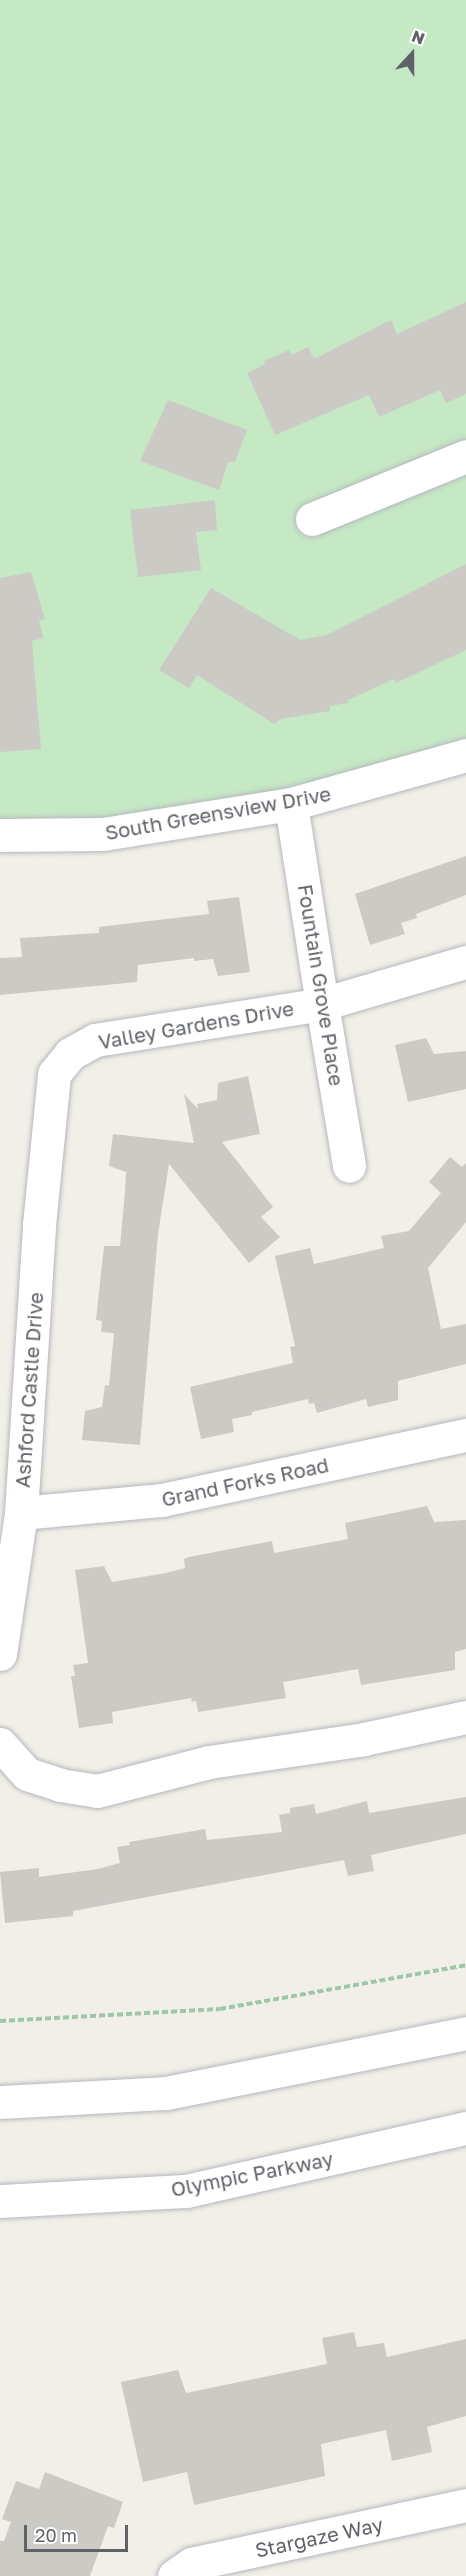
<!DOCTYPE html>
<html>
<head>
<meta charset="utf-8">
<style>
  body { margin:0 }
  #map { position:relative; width:466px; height:2576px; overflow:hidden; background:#f1efe8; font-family:"Golos Text",sans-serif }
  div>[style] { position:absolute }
  .green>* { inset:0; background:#c5e8c5 }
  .building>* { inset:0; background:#cccac5 }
  .path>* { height:4px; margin-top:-2px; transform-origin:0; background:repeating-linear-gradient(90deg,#9cc7a9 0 6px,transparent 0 9px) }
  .roads { filter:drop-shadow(0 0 2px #b5b8bc) drop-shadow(0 0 2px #b5b8bc) }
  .minor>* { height:33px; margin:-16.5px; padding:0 16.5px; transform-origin:16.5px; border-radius:16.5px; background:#fff }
  .tertiary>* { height:33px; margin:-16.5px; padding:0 16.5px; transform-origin:16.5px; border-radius:16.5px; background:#fff }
  .secondary>* { height:33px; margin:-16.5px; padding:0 16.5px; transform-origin:16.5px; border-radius:16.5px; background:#fff }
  span { translate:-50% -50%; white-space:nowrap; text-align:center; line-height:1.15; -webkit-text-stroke:5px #fff; paint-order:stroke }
  .street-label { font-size:20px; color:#5f6368 }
  .north { position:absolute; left:382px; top:24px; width:60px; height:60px; -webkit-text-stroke:4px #fff; paint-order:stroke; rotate:21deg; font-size:16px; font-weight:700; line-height:24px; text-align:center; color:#5f6368 }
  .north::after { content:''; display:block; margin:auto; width:21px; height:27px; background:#5f6368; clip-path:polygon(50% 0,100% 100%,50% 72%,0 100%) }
  .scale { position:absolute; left:24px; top:2525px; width:104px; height:27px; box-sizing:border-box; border:3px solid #5f6368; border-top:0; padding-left:8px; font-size:18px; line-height:21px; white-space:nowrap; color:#5f6368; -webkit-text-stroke:4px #fff; paint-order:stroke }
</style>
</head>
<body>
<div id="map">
  <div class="green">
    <div style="clip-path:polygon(0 0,466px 0,466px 756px,423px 771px,0 838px)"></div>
  </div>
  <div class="building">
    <div style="clip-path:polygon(466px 302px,466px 394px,446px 403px,440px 390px,379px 417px,369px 395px,275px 435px,247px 373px,265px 364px,264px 361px,289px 350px,291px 355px,308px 347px,314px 359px,391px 320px,397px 334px)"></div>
    <div style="clip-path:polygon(168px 400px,247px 430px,235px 462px,228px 462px,219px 490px,140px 461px)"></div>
    <div style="clip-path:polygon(215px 500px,217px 530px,196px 532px,201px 570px,138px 577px,130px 510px)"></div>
    <div style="clip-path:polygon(466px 564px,466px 650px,396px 683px,394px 679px,348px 700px,348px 703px,329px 706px,330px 711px,280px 719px,274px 724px,197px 675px,189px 688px,159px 670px,211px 588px,300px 640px,327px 635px)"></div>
    <div style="clip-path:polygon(31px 572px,45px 619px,39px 620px,43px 638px,32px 641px,41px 749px,0 752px,0 578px)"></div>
    <div style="clip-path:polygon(466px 856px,466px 895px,416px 914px,417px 918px,401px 923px,405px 934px,370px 945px,355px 894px)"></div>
    <div style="clip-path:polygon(239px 897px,250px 972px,218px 976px,213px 959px,194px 961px,194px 958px,138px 965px,137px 982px,0 995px,0 958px,22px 957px,20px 938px,99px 933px,99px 927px,209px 914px,207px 901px)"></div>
    <div style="clip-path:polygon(426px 1038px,434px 1054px,466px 1051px,466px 1089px,408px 1102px,395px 1045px)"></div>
    <div style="clip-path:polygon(248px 1076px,260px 1134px,222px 1142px,273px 1207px,261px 1217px,280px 1237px,249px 1263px,169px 1164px,158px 1234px,140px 1445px,82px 1440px,85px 1411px,102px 1407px,105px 1385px,109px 1386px,114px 1333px,101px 1332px,102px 1321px,96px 1320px,104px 1246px,120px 1246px,125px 1192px,126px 1172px,109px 1166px,113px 1134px,194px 1143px,184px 1094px,198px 1109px,197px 1104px,217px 1100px,218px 1083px)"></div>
    <div style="clip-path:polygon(450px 1157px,462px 1167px,466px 1163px,466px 1222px,428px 1268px,441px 1329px,466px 1324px,466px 1364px,398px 1381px,398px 1400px,368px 1407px,366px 1399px,317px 1413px,314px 1403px,309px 1404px,308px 1399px,252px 1412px,252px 1415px,232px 1419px,234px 1432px,201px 1439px,190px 1387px,293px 1363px,290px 1347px,295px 1346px,275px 1256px,310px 1248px,314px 1264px,384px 1248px,381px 1236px,409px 1231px,441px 1193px,429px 1182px)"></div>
    <div style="clip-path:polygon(427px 1506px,434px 1522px,466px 1520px,466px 1649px,455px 1652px,455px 1670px,361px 1685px,358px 1669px,283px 1682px,286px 1698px,198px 1712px,196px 1701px,192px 1702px,191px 1698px,112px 1712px,113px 1723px,79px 1728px,71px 1676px,75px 1676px,73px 1665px,88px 1663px,75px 1570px,104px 1566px,112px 1582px,166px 1573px,185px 1568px,184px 1559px,189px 1557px,272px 1541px,274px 1553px,348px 1539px,345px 1523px)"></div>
    <div style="clip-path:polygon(466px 1797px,466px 1834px,371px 1855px,374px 1871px,348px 1876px,344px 1860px,73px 1911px,73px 1916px,5px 1923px,0 1872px,39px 1868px,39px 1877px,98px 1869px,120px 1863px,117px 1847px,130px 1845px,129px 1842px,205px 1829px,207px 1840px,282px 1832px,279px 1815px,290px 1813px,290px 1808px,314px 1804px,316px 1814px,367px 1801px,369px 1813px)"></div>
    <div style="clip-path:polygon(354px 2332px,357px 2347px,384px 2343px,387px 2357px,466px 2339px,466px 2416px,427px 2427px,432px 2452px,392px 2461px,386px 2430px,321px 2444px,325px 2476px,194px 2505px,187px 2472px,143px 2482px,121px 2382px,178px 2370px,186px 2393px,327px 2364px,322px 2338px)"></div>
    <div style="clip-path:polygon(45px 2472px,123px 2502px,114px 2528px,108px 2526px,90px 2576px,0 2576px,0 2541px,4px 2541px,11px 2522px,2px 2519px,16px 2481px,39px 2489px)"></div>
  </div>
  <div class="path">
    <div style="left:0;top:2021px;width:220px;rotate:-3.1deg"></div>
    <div style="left:220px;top:2009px;width:250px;rotate:-10.1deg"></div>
  </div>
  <div class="roads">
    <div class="minor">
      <div style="left:312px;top:519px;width:166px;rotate:-22.2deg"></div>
      <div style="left:322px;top:1004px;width:164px;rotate:80.5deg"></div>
      <div style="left:21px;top:1513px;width:142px;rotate:-5.3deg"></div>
      <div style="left:162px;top:1500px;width:311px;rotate:-12.1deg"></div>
      <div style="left:0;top:1654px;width:143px;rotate:-81.5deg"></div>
      <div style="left:21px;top:1513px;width:289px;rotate:-86.4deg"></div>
      <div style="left:39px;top:1225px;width:152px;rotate:-84.3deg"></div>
      <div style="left:54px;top:1074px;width:26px;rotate:-51deg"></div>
      <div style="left:70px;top:1054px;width:29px;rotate:-29deg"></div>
      <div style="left:95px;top:1040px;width:230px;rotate:-9deg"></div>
      <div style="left:322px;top:1004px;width:150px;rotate:-16.3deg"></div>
      <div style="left:0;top:1744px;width:40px;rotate:48deg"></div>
      <div style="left:27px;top:1774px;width:35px;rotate:18deg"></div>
      <div style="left:60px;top:1785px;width:37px;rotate:9deg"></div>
      <div style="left:97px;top:1791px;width:116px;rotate:-14.5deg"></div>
      <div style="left:209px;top:1762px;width:157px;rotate:-8.4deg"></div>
      <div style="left:364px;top:1739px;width:104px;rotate:-12.2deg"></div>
      <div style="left:174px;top:2576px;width:21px;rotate:-35deg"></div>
      <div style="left:191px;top:2564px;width:281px;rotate:-12.1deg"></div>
    </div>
    <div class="tertiary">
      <div style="left:291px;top:804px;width:202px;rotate:81.2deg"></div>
      <div style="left:0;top:835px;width:103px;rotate:-0.6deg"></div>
      <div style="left:103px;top:834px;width:190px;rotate:-9.1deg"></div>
      <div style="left:291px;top:804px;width:182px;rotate:-15.6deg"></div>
    </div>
    <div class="secondary">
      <div style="left:0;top:2102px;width:166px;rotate:-3.1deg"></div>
      <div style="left:166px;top:2093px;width:306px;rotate:-11.3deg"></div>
      <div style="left:0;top:2201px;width:186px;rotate:-3.1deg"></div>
      <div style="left:186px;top:2191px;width:287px;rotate:-12.7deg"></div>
    </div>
  </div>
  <div class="street-label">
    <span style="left:218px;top:813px;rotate:-10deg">South Greensview Drive</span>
    <span style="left:321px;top:985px;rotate:81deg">Fountain Grove Place</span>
    <span style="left:196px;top:1025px;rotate:-10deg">Valley Gardens Drive</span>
    <span style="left:29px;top:1390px;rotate:-86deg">Ashford Castle Drive</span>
    <span style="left:245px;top:1482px;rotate:-12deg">Grand Forks Road</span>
    <span style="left:252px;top:2174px;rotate:-11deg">Olympic Parkway</span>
    <span style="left:319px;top:2537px;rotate:-12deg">Stargaze Way</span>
  </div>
  <div class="north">N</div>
  <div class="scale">20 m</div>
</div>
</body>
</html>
